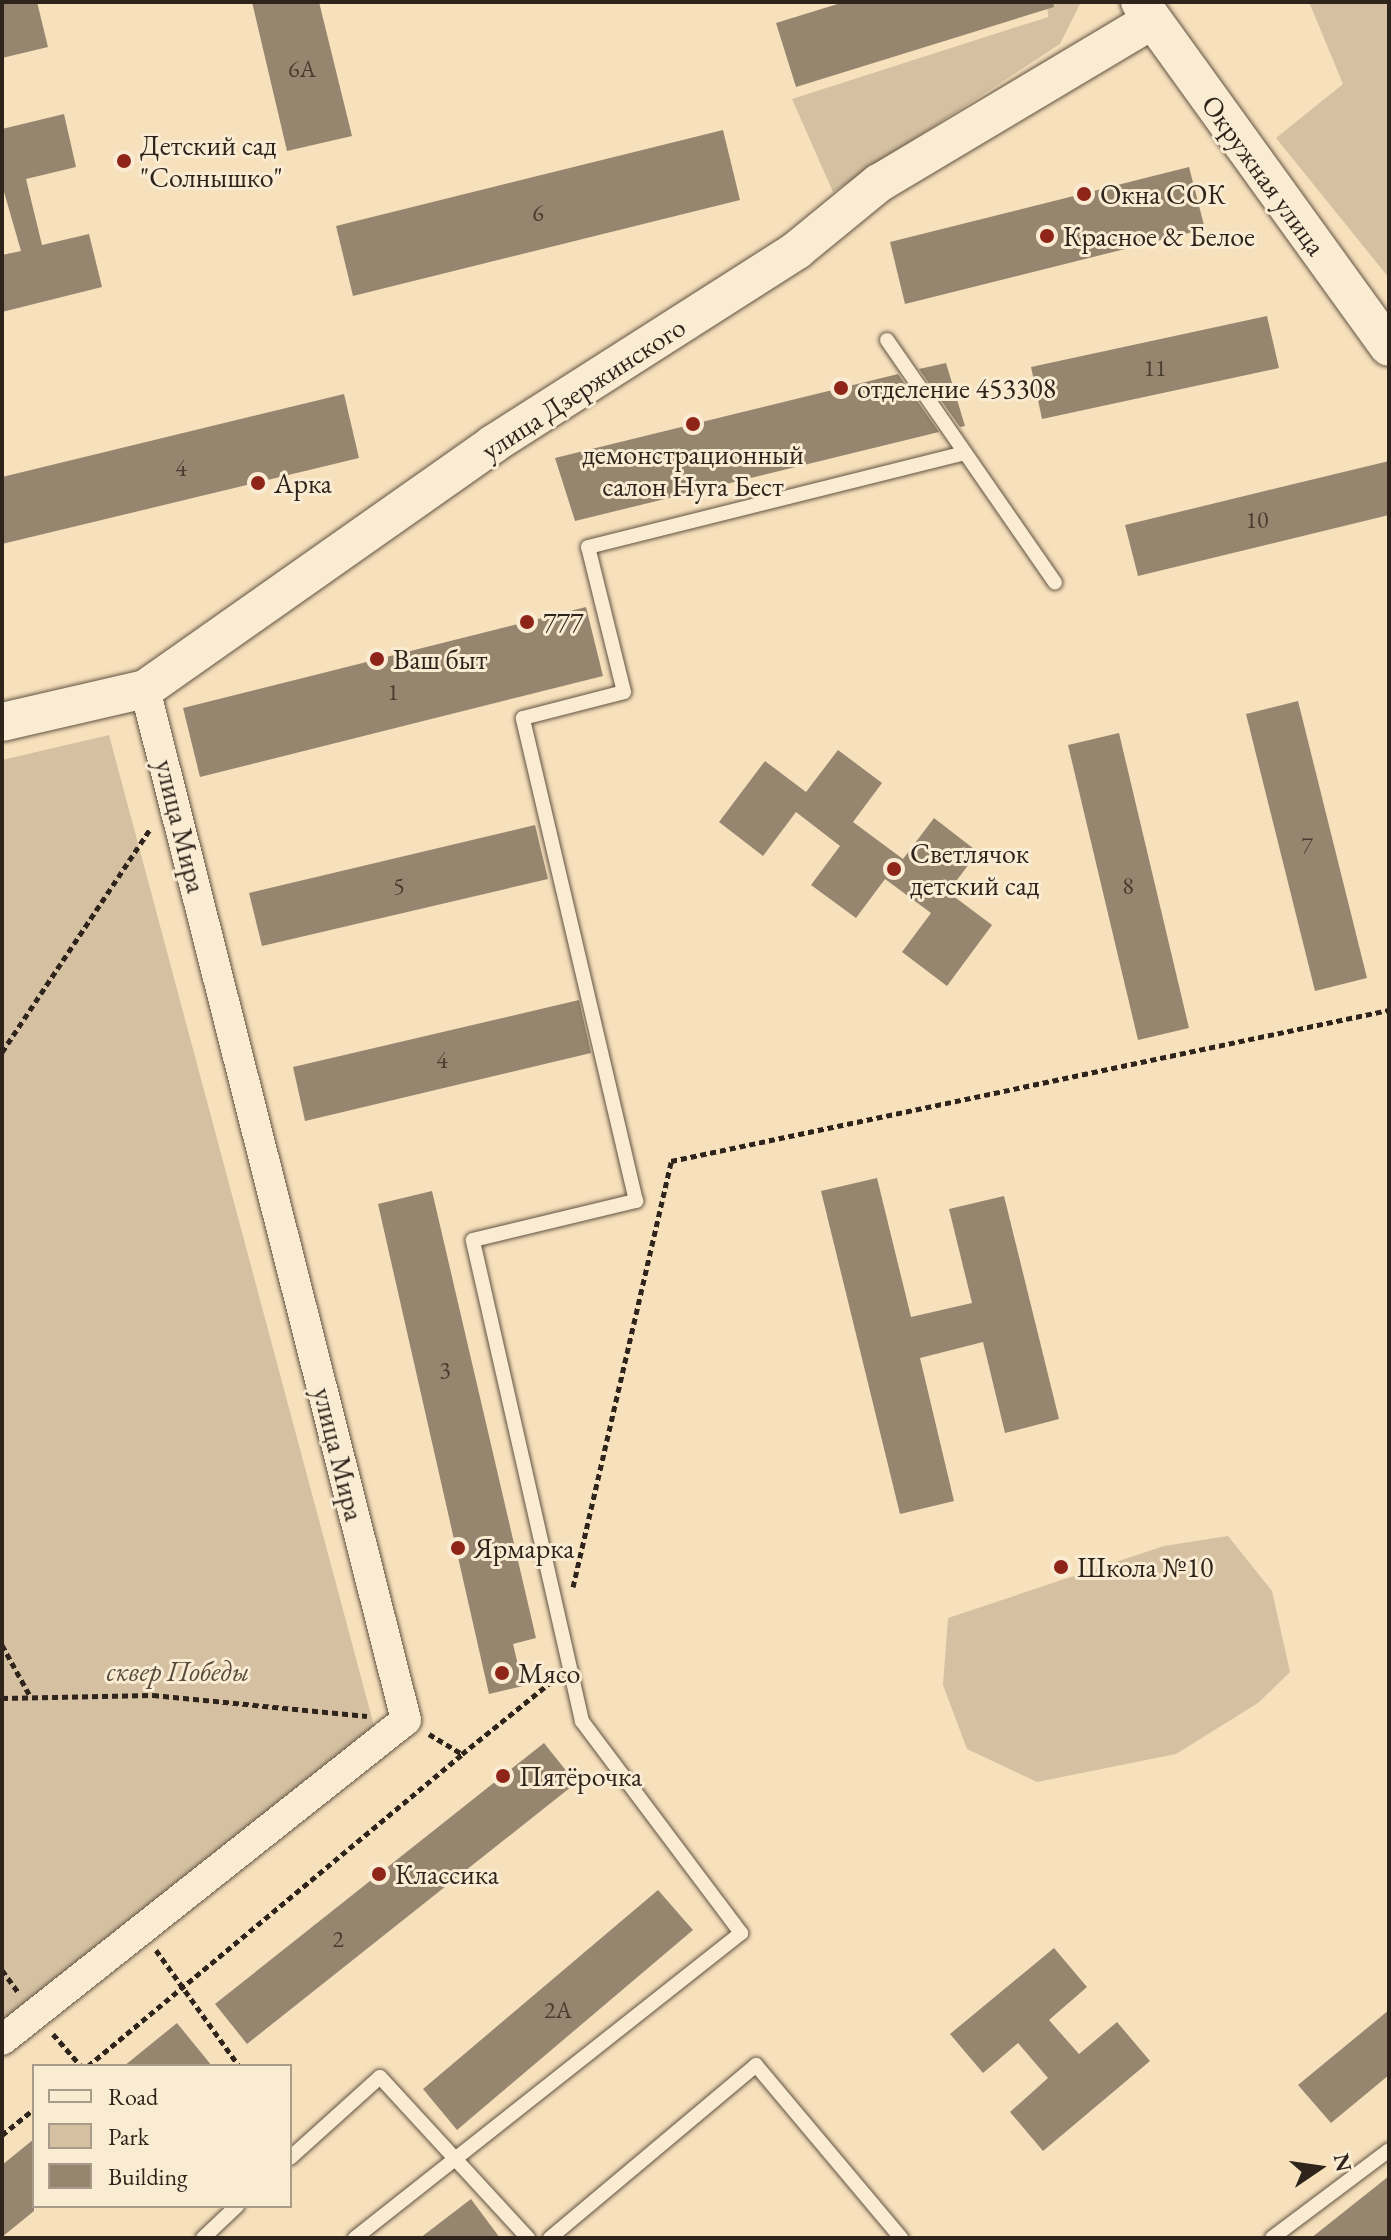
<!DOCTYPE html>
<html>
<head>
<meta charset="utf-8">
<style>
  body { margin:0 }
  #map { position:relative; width:1391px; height:2240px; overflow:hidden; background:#f7e0bc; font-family:"EB Garamond",serif }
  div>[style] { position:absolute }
  .green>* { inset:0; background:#d5c0a1 }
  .building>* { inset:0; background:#97866f }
  .path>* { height:5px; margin-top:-2.5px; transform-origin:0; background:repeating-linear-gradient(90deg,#2f241b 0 6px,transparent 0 10px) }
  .roads { filter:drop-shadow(0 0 2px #615343) drop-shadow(0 0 2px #615343) }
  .service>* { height:14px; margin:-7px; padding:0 7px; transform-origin:7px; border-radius:7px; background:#faebd3 }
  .minor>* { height:30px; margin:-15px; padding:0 15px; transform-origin:15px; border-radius:15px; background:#faebd3 }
  .tertiary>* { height:38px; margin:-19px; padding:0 19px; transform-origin:19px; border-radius:19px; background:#faebd3 }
  .dots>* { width:22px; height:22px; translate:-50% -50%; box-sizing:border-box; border:4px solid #faebd3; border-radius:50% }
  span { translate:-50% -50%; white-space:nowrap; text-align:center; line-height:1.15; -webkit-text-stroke:6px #faebd3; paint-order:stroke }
  .number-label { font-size:24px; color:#493c30 }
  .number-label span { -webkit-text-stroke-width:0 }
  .poi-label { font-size:28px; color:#2f241b }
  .left { translate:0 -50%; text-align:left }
  .street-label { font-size:28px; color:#2f241b }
  .park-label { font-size:28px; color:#584b3c; font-style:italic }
  .frame { position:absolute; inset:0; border:4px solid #2f241b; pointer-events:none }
  .legend { position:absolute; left:32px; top:2064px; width:260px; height:144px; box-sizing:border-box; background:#faebd3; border:2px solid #a99b89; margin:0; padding:10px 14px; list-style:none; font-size:24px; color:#2f241b }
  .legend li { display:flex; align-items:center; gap:16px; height:40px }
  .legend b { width:40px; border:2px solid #a99b89 }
  .north { position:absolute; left:1279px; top:2128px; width:80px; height:80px; -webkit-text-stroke:6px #faebd3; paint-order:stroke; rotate:77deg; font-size:22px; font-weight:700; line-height:32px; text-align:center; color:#2f241b }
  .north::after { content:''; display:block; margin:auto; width:28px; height:36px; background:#2f241b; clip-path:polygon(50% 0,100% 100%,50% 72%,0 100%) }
</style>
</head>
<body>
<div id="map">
  <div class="green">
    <div style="clip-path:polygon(1047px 2px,1081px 2px,1060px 44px,833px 192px,792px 99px,1048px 17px)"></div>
    <div style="clip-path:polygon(1309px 2px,1389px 2px,1389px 278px,1276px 138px,1343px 84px)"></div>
    <div style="clip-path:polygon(109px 735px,377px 1737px,2px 2035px,2px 760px)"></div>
    <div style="clip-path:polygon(1228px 1536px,1272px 1591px,1290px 1672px,1258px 1703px,1176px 1754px,1037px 1782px,967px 1749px,943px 1685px,948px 1618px,1164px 1546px)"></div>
  </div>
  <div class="building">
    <div style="clip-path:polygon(2px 2px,37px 2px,48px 47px,2px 58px)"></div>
    <div style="clip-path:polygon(252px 2px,319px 2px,352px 136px,287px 151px)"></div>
    <div style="clip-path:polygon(844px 2px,1053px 2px,1054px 7px,796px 87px,776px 23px)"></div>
    <div style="clip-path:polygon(64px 114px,76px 167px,26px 179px,42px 245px,89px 234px,102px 287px,2px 312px,2px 255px,21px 251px,2px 185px,2px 129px)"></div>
    <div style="clip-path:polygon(723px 130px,740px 200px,353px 296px,336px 226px)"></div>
    <div style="clip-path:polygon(1189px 167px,1205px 229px,905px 304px,890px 242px)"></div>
    <div style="clip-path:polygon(1267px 316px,1279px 368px,1042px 419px,1031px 367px)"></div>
    <div style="clip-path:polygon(946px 363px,965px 426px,960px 427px,919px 369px)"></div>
    <div style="clip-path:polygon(898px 374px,939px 432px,575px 521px,555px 458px)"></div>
    <div style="clip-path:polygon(344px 394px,359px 458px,2px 544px,2px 477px)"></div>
    <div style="clip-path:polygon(1389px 461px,1389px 515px,1138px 576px,1125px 525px)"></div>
    <div style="clip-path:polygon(586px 607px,603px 676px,200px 777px,183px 708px)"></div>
    <div style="clip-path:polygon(1298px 701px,1367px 978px,1315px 991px,1246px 714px)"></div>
    <div style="clip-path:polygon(1119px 733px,1189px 1028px,1138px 1040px,1068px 745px)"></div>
    <div style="clip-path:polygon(838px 750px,882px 783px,853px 822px,903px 859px,934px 818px,978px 852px,948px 892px,992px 925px,947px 986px,902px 952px,931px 913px,885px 879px,856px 918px,811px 885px,840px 846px,796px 812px,763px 856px,719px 822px,765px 761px,806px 792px)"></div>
    <div style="clip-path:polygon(535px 825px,548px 879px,262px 946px,249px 893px)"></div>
    <div style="clip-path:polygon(579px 1000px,591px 1053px,305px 1121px,293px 1067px)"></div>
    <div style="clip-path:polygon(877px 1178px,911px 1317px,972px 1303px,949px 1209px,1004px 1196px,1059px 1419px,1005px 1433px,983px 1342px,920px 1358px,954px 1501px,900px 1514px,821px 1191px)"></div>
    <div style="clip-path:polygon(432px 1191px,536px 1638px,513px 1644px,523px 1686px,489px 1694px,378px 1204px)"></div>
    <div style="clip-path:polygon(544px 1743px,576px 1783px,247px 2044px,215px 2004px)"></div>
    <div style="clip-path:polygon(658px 1890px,693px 1930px,457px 2130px,423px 2089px)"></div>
    <div style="clip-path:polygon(1054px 1948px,1087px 1987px,1049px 2020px,1079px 2054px,1117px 2022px,1150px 2061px,1043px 2151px,1010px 2112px,1048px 2078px,1018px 2043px,983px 2073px,950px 2034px)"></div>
    <div style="clip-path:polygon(1389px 2010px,1389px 2075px,1331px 2123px,1298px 2085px)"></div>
    <div style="clip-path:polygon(177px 2023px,212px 2066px,124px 2066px)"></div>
    <div style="clip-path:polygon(34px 2139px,34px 2211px,2px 2237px,2px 2165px)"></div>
    <div style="clip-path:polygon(1389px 2176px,1389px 2238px,1311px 2238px)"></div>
    <div style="clip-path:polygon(471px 2199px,500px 2238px,420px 2238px)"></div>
  </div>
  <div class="path">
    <div style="left:2px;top:1052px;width:269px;rotate:-56.4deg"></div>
    <div style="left:573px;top:1587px;width:437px;rotate:-77deg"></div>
    <div style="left:671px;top:1161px;width:734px;rotate:-11.88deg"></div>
    <div style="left:2px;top:1645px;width:58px;rotate:61.2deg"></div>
    <div style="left:2px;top:1698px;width:151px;rotate:-1.1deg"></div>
    <div style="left:153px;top:1695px;width:215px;rotate:5.6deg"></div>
    <div style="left:429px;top:1734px;width:39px;rotate:31deg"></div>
    <div style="left:462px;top:1754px;width:114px;rotate:-39deg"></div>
    <div style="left:156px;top:1950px;width:143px;rotate:54.4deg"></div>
    <div style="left:2px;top:1970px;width:27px;rotate:54deg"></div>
    <div style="left:53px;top:2034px;width:43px;rotate:48.8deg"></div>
    <div style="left:88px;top:2066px;width:487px;rotate:-39.8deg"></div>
    <div style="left:2px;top:2135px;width:41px;rotate:-39.1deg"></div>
  </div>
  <div class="roads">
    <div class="service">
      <div style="left:887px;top:340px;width:295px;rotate:55.3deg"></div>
      <div style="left:290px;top:2158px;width:121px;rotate:-42deg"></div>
      <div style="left:380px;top:2077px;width:219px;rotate:47.4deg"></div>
      <div style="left:203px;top:2238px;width:47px;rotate:-43.3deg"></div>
      <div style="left:355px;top:2238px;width:492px;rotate:-38.3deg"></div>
      <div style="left:741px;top:1933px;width:265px;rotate:-126.9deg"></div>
      <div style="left:582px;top:1721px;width:493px;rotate:-102.8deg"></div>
      <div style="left:473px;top:1240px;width:168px;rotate:-13.5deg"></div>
      <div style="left:636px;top:1201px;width:496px;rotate:-103.2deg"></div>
      <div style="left:523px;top:718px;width:104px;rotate:-14.4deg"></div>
      <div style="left:624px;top:692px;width:149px;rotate:-103.9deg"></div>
      <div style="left:588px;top:547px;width:384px;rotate:-14deg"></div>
      <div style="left:550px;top:2238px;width:269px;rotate:-40deg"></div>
      <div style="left:756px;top:2065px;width:226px;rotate:50deg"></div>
      <div style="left:1272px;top:2238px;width:146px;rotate:-36.9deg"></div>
    </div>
    <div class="minor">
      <div style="left:2px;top:2040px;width:515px;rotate:-38.38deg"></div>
      <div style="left:406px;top:1720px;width:1064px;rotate:-104.21deg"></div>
    </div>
    <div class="tertiary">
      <div style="left:1140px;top:2px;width:425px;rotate:54.2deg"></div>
      <div style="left:2px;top:722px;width:147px;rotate:-13deg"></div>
      <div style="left:145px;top:689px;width:426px;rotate:-35.1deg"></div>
      <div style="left:493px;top:444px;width:361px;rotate:-32.5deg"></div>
      <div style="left:797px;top:250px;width:106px;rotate:-39.3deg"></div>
      <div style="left:879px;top:183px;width:318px;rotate:-30.8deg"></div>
    </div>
  </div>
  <div class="dots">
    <div style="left:124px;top:161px;background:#8f2418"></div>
    <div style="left:1084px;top:194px;background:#8f2418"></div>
    <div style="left:1047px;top:236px;background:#8f2418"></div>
    <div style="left:841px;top:388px;background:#8f2418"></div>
    <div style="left:693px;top:424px;background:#8f2418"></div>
    <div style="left:258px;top:483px;background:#8f2418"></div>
    <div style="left:527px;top:622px;background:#8f2418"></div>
    <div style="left:377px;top:659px;background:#8f2418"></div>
    <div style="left:894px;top:869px;background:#8f2418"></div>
    <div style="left:458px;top:1548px;background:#8f2418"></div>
    <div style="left:1061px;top:1567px;background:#8f2418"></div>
    <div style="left:502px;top:1673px;background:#8f2418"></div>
    <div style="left:503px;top:1776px;background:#8f2418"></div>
    <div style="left:379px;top:1874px;background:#8f2418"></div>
  </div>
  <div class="number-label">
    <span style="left:302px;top:69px">6А</span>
    <span style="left:538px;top:213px">6</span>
    <span style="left:1155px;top:368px">11</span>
    <span style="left:181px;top:468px">4</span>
    <span style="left:1257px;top:520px">10</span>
    <span style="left:393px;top:692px">1</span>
    <span style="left:1307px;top:846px">7</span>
    <span style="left:399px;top:886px">5</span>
    <span style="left:1128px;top:886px">8</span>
    <span style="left:442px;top:1060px">4</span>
    <span style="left:445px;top:1370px">3</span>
    <span style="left:338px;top:1939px">2</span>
    <span style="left:558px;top:2010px">2А</span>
  </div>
  <div class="poi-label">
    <span class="left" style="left:140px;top:161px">Детский сад<br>"Солнышко"</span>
    <span class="left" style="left:1100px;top:194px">Окна СОК</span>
    <span class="left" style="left:1063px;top:236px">Красное &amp; Белое</span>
    <span class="left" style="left:857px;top:388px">отделение 453308</span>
    <span style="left:693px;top:470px">демонстрационный<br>салон Нуга Бест</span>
    <span class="left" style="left:274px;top:483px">Арка</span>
    <span class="left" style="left:543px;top:622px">777</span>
    <span class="left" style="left:393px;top:659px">Ваш быт</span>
    <span class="left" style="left:910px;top:869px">Светлячок<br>детский сад</span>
    <span class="left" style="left:474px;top:1548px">Ярмарка</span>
    <span class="left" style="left:1077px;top:1567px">Школа №10</span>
    <span class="left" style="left:518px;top:1673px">Мясо</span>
    <span class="left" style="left:519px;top:1776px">Пятёрочка</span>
    <span class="left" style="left:395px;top:1874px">Классика</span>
  </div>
  <div class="street-label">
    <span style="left:1264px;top:175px;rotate:54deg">Окружная улица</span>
    <span style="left:583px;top:388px;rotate:-33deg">улица Дзержинского</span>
    <span style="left:181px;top:826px;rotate:76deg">улица Мира</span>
    <span style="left:339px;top:1454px;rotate:76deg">улица Мира</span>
  </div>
  <div class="park-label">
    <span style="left:178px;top:1671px">сквер Победы</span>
  </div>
  <div class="frame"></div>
  <ul class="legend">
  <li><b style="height:10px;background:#faebd3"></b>Road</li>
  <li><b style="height:22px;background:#d5c0a1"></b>Park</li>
  <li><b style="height:22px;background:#97866f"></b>Building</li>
  </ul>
  <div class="north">N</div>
</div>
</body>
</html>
